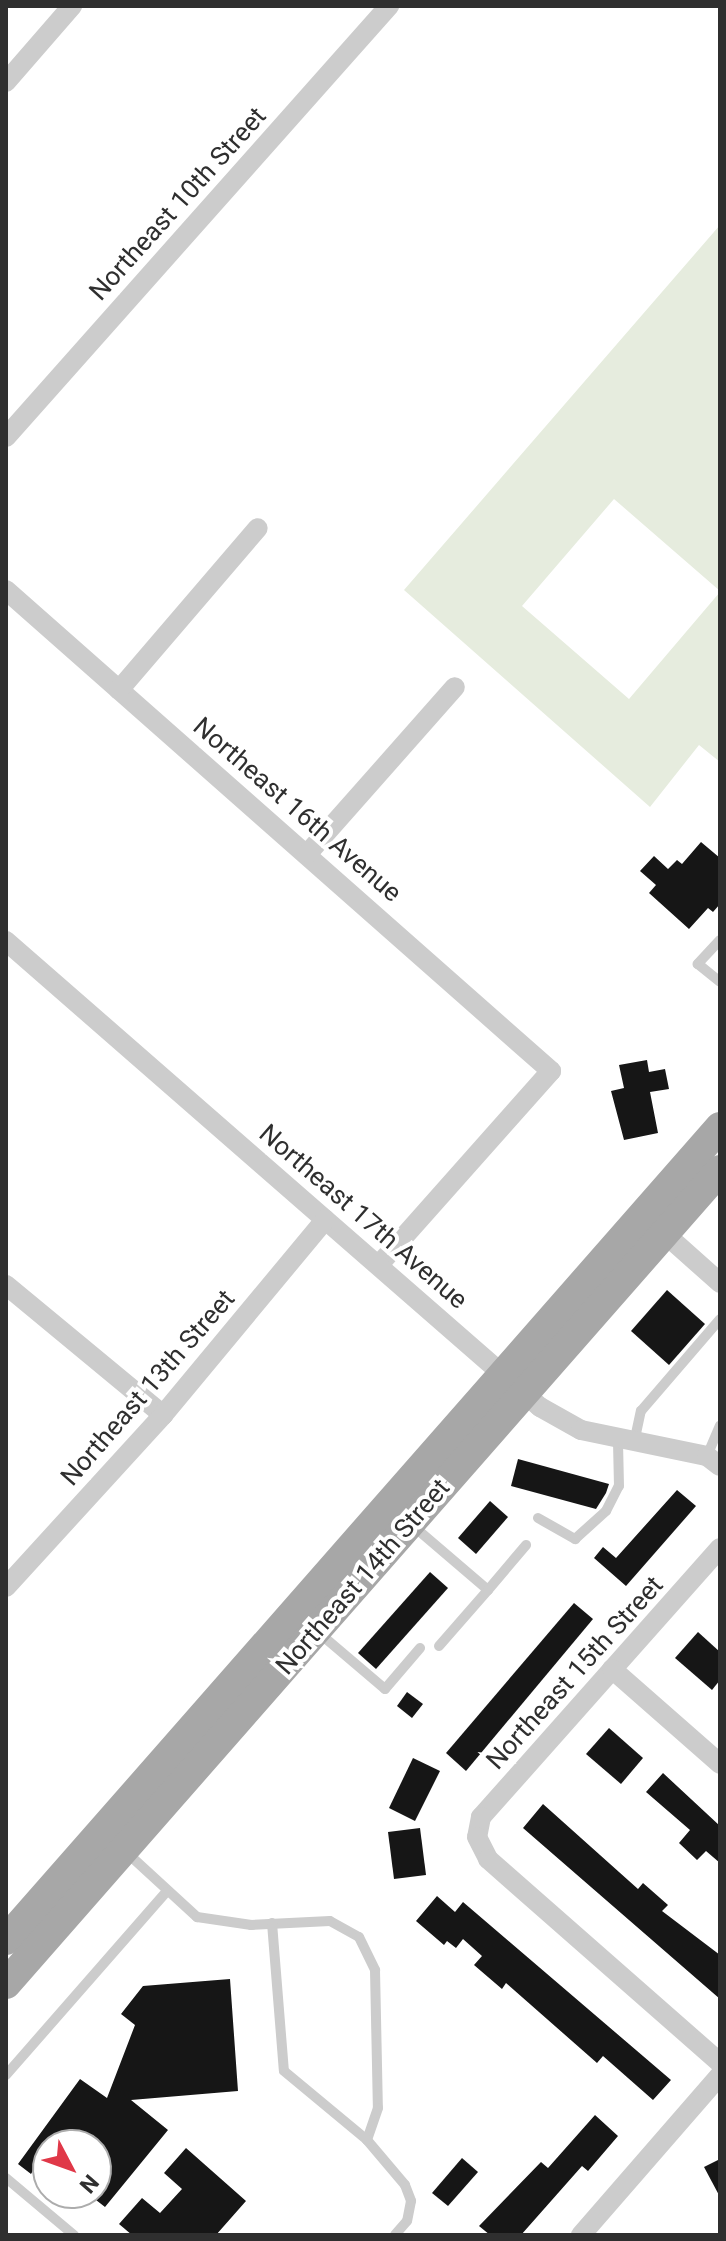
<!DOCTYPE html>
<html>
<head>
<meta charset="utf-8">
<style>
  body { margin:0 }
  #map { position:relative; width:726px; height:2241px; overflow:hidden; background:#fff; font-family:Roboto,sans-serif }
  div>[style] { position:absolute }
  .green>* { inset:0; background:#e6ecde }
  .building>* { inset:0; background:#161616 }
  .lane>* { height:10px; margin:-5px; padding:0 5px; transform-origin:5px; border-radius:5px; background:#ccc }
  .street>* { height:20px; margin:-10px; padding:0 10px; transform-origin:10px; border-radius:10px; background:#ccc }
  .primary>* { height:30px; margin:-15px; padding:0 15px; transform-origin:15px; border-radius:15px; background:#a7a7a7 }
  span { translate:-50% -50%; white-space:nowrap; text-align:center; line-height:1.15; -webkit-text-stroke:8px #fff; paint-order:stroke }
  .street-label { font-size:26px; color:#2f2f2f }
  .frame { position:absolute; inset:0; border:8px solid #2f2f2f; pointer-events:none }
  .north { position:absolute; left:32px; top:2129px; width:80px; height:80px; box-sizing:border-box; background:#fff; border:2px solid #acacac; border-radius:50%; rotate:131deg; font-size:22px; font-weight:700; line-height:32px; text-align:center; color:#2f2f2f }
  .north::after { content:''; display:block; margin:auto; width:28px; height:36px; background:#e03848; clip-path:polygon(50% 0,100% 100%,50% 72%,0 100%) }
</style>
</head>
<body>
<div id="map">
  <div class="green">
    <div style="clip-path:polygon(720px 225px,720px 591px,614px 499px,522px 606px,629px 699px,720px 592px,720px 762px,699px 745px,650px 807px,404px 590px)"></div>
  </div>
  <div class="building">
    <div style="clip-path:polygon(701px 842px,720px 858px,720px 904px,713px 912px,708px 908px,689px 929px,649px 893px,656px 885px,640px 871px,654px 856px,668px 869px,677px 860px,682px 864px)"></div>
    <div style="clip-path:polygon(647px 1060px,649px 1072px,665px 1069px,669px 1089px,650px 1092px,658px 1133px,624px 1140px,611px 1091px,624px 1088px,619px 1065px)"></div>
    <div style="clip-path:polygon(667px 1290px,705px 1324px,669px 1365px,631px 1331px)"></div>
    <div style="clip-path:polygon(518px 1459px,609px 1484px,606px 1493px,596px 1509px,511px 1486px)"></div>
    <div style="clip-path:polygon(677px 1490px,696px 1506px,626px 1586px,594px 1558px,603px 1547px,616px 1558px)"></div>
    <div style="clip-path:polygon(490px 1501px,508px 1517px,476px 1554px,458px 1538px)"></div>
    <div style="clip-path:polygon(430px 1572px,448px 1588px,376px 1669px,358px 1653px)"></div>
    <div style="clip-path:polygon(574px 1603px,593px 1619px,466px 1771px,446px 1753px)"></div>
    <div style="clip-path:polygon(698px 1632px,720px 1652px,720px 1680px,712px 1690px,675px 1658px)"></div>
    <div style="clip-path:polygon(407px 1692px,423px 1704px,412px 1718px,397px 1706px)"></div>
    <div style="clip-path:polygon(609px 1728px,643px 1758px,621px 1784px,586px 1754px)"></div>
    <div style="clip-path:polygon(413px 1758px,440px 1771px,415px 1821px,389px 1808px)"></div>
    <div style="clip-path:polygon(663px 1773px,720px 1826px,720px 1863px,706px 1851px,697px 1860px,679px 1843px,690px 1830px,646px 1792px)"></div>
    <div style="clip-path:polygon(543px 1804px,638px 1889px,643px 1883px,668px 1905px,662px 1911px,720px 1955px,720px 1999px,523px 1828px)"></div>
    <div style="clip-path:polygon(420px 1828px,426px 1875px,394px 1879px,388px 1832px)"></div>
    <div style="clip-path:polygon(437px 1896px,455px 1912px,463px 1902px,671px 2080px,653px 2100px,603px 2056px,597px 2063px,506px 1983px,502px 1989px,474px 1965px,482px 1956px,463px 1939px,456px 1948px,447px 1941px,444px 1945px,416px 1921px)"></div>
    <div style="clip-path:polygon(230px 1979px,238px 2091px,131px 2100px,168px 2130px,105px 2207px,96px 2200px,96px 2145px,48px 2145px,31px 2174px,18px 2164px,80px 2079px,107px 2098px,135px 2025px,121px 2014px,143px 1986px)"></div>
    <div style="clip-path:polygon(595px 2115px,618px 2136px,588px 2171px,582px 2166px,521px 2235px,490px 2235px,479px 2226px,541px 2162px,548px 2168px)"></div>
    <div style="clip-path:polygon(186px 2148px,246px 2201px,216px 2235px,132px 2235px,119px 2224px,142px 2198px,160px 2213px,182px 2189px,164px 2173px)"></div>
    <div style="clip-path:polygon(462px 2158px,478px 2172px,448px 2206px,432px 2193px)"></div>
    <div style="clip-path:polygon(720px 2159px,720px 2197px,704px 2167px)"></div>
  </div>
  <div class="lane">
    <div style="left:720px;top:940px;width:33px;rotate:133deg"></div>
    <div style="left:698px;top:964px;width:28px;rotate:39deg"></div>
    <div style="left:634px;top:1443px;width:33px;rotate:-78deg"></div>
    <div style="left:641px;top:1411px;width:121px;rotate:-49.3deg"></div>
    <div style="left:707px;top:1456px;width:33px;rotate:-67deg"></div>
    <div style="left:538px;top:1518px;width:43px;rotate:29.6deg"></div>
    <div style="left:575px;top:1539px;width:42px;rotate:-42.1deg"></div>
    <div style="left:606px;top:1511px;width:28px;rotate:-63deg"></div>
    <div style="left:619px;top:1486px;width:45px;rotate:-91.3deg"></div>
    <div style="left:412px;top:1525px;width:100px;rotate:40.5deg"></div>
    <div style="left:488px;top:1590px;width:59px;rotate:-49.8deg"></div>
    <div style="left:318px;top:1632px;width:88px;rotate:40.4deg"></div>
    <div style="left:385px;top:1689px;width:54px;rotate:-49.5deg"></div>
    <div style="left:439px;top:1646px;width:74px;rotate:-48.8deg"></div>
    <div style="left:125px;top:1851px;width:98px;rotate:42.5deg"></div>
    <div style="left:197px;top:1917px;width:55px;rotate:8.4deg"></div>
    <div style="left:251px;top:1925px;width:79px;rotate:-2.9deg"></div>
    <div style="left:330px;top:1921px;width:33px;rotate:29deg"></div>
    <div style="left:359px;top:1937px;width:37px;rotate:64deg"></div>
    <div style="left:375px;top:1970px;width:138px;rotate:88.8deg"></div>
    <div style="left:378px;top:2108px;width:34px;rotate:109deg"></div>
    <div style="left:367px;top:2140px;width:59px;rotate:49.8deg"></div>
    <div style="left:405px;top:2185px;width:17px;rotate:69deg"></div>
    <div style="left:411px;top:2201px;width:20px;rotate:101deg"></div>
    <div style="left:407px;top:2221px;width:18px;rotate:131deg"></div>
    <div style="left:272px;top:1923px;width:148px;rotate:85.4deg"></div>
    <div style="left:284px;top:2071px;width:108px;rotate:39.7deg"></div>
    <div style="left:6px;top:2075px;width:243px;rotate:-48.8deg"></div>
    <div style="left:6px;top:2178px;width:89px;rotate:40deg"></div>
  </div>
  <div class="street">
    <div style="left:6px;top:82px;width:101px;rotate:-49deg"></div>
    <div style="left:6px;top:437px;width:577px;rotate:-48.37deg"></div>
    <div style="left:6px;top:590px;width:727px;rotate:41.43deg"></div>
    <div style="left:551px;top:1071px;width:259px;rotate:131.6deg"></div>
    <div style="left:119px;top:690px;width:213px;rotate:-49.4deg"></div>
    <div style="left:309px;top:852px;width:220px;rotate:-48.5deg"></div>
    <div style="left:6px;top:941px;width:709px;rotate:41.11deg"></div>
    <div style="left:540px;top:1407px;width:47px;rotate:29.3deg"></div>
    <div style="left:581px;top:1430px;width:129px;rotate:11.7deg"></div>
    <div style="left:707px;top:1456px;width:16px;rotate:38deg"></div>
    <div style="left:655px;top:1225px;width:87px;rotate:41.7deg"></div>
    <div style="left:6px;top:1285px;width:204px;rotate:39.6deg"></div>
    <div style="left:720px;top:1548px;width:360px;rotate:131.6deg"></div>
    <div style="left:481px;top:1817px;width:20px;rotate:101deg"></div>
    <div style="left:477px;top:1837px;width:25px;rotate:63deg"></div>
    <div style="left:488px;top:1859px;width:309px;rotate:41.3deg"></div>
    <div style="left:6px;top:1587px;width:233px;rotate:-47.6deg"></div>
    <div style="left:163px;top:1415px;width:254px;rotate:-50.3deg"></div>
    <div style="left:612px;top:1669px;width:144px;rotate:41.3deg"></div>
    <div style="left:581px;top:2235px;width:212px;rotate:-49deg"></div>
  </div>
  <div class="primary">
    <div style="left:6px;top:1940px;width:1082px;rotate:-48.71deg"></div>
    <div style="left:6px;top:1984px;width:1083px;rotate:-48.74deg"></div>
  </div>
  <div class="street-label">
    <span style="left:178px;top:204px;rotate:-48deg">Northeast 10th Street</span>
    <span style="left:297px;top:810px;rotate:41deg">Northeast 16th Avenue</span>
    <span style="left:363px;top:1217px;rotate:41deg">Northeast 17th Avenue</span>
    <span style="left:148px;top:1388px;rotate:-49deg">Northeast 13th Street</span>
    <span style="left:363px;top:1577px;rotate:-49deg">Northeast 14th Street</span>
    <span style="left:575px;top:1673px;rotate:-48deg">Northeast 15th Street</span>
  </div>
  <div class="frame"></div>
  <div class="north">N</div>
</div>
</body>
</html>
